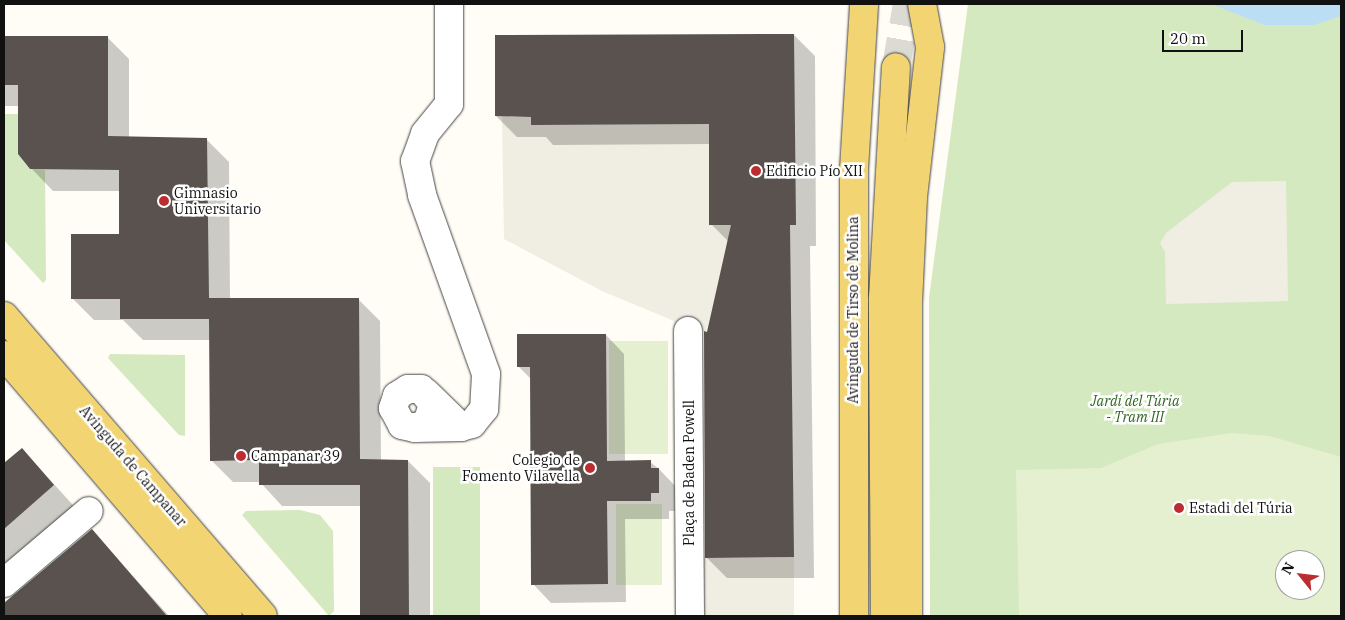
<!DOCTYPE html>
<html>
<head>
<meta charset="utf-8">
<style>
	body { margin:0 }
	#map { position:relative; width:1345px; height:620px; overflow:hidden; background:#fffdf5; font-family:"IBM Plex Serif",serif }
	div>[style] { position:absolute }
	.green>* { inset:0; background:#d4e9bf; transform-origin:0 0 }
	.pitch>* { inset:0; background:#e5f0d0; transform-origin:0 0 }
	.plaza>* { inset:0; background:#f0ede3 }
	.water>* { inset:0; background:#bcdef4 }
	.shadow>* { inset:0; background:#0003 }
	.building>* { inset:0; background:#59524e }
	.major-tunnel>* { height:28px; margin-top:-14px; transform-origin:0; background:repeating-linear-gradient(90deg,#dbdad3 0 28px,transparent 0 42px) }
	.roads { filter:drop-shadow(0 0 1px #444) drop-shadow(0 0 1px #444) }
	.minor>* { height:28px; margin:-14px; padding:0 14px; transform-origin:14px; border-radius:14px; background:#fff }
	.major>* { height:28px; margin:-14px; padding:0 14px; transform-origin:14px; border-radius:14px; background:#f2d572 }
	.dots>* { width:14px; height:14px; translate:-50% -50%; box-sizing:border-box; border:2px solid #fff; border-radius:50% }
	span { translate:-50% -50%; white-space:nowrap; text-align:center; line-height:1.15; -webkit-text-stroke:5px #fff; paint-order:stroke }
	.poi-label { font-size:14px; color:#111 }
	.left { translate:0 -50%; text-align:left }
	.right { translate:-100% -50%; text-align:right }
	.street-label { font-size:14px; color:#111 }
	.park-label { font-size:14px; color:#306723; font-style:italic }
	.frame { position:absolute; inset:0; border:5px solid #111; pointer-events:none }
	.north { position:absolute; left:1275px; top:550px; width:50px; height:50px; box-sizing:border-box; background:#fff; border:1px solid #a0a0a0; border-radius:50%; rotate:299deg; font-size:14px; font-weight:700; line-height:20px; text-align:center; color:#111 }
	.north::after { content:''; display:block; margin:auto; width:18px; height:22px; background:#bc2d32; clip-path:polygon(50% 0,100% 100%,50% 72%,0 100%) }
	.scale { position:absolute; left:1162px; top:30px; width:81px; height:22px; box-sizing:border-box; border:2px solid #111; border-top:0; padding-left:6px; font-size:15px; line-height:18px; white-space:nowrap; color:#111; -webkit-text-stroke:4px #fff; paint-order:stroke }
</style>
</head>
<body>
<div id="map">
	<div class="green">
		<i style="clip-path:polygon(evenodd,968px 4px,1341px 4px,1341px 616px,930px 616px,929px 298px,968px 4px,1285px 560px,1315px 560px,1315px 590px,1285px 590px,1285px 560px)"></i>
		<i style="clip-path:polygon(4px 114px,44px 114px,18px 122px,18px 154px,30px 169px,45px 170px,46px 280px,43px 283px,4px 240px)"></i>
		<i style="clip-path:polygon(110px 354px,185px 355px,185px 436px,179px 435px,108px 358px)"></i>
		<i style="left:433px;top:467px;width:47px;height:149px"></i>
		<i style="clip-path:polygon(300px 510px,320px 515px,333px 531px,334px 611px,329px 616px,242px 515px,246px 511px)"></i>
	</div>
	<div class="pitch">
		<i style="left:609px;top:341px;width:59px;height:113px"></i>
		<i style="clip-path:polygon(evenodd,1232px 433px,1270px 436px,1341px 457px,1341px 616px,1019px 616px,1016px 470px,1101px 468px,1158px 444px,1232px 433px,1285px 560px,1315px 560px,1315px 590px,1285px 590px,1285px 560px)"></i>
		<i style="left:662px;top:504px;width:81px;height:46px;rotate:90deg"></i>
	</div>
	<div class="plaza">
		<i style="clip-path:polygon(502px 117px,531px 117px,531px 125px,709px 124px,789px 225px,707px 332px,702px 331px,704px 558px,794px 557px,794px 616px,676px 616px,674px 321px,602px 291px,504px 239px)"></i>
		<i style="clip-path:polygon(1286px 181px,1288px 301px,1166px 304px,1165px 252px,1160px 243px,1166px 233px,1232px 182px)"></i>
	</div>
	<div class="water">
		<i style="clip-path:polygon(1211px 4px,1341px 4px,1341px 16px,1314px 25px,1264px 25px)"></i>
	</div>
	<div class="shadow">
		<i style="clip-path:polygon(794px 35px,815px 56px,816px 246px,810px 246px,814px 578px,727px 578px,706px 557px,708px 334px,729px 242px,711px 224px,711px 144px,553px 145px,546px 137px,517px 137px,496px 116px)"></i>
		<i style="clip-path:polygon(4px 37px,107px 37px,129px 59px,129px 138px,207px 140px,229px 162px,230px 300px,358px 299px,380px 321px,381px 461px,408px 461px,430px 483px,430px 616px,362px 616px,361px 506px,282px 506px,260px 482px,233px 482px,211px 460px,210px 340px,143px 340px,123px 320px,94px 320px,72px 298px,121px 235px,120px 191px,53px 191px,31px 168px,19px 106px,4px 106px)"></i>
		<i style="clip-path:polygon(606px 335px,624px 354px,625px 462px,650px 462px,659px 469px,677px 488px,677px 511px,669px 511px,669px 519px,625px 519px,626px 602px,551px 603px,533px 584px,531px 379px,518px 366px)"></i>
		<i style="clip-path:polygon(22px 449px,82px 515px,4px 583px,4px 465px)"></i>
		<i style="clip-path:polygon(92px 531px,169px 616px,4px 616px,4px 606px)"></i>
	</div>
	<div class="building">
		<i style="clip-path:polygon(794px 34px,796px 225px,790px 225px,794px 557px,705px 558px,704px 331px,707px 332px,731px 225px,709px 225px,709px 124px,531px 125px,531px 117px,495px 116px,495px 35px)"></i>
		<i style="clip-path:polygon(4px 36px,108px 36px,108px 136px,207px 138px,209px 298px,359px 298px,360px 459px,408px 460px,409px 616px,360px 616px,360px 485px,259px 485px,259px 460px,210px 461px,209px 319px,120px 319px,120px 299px,71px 299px,71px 234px,119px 234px,119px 170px,30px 169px,18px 154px,18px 85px,4px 85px)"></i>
		<i style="clip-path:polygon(517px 334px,606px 334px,607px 461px,651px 460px,651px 468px,659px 468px,659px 493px,651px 493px,651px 501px,607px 501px,608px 584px,531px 585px,530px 367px,517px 367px)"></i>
		<i style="clip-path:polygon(22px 448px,54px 485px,4px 529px,4px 463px)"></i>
		<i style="clip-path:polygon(92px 529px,167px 616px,4px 616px,4px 603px)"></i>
	</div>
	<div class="major-tunnel">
		<i style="left:896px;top:67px;width:64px;rotate:-80.1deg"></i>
	</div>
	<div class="roads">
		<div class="minor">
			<i style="left:449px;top:4px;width:100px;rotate:90deg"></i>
			<i style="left:449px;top:104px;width:38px;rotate:129deg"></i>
			<i style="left:425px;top:134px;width:29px;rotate:110deg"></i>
			<i style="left:415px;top:161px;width:35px;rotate:78deg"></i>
			<i style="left:422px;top:195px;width:190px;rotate:70.3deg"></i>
			<i style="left:486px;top:374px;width:35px;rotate:93deg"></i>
			<i style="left:484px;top:409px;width:19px;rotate:129deg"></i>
			<i style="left:472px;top:424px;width:11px;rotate:165deg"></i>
			<i style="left:688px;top:331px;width:285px;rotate:89.6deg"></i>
			<i style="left:415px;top:428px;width:13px;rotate:-23deg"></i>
			<i style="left:427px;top:423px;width:20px;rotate:-72deg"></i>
			<i style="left:433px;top:404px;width:19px;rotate:-129deg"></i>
			<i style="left:421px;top:389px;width:13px;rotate:180deg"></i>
			<i style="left:408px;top:389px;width:13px;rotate:148deg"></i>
			<i style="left:397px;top:396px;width:13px;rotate:108deg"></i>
			<i style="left:393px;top:408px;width:19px;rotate:62deg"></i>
			<i style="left:402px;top:425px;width:13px;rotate:13deg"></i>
			<i style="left:415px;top:428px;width:46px;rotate:-1.2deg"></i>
			<i style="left:461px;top:427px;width:49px;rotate:-135.8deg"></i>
			<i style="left:4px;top:583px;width:111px;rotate:-40.3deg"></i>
		</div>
		<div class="major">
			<i style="left:4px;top:316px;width:396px;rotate:49.2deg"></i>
			<i style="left:4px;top:355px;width:344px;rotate:49.4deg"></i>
			<i style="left:854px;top:616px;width:447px;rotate:-90deg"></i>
			<i style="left:854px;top:169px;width:165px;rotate:-86.5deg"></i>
			<i style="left:885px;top:616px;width:318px;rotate:-90.4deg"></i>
			<i style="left:883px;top:298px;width:231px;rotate:-86.8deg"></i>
			<i style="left:908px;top:616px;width:313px;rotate:-90deg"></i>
			<i style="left:908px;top:303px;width:106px;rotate:-87.3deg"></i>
			<i style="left:913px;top:197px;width:151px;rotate:-83.5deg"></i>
			<i style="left:930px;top:47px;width:44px;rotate:-100.5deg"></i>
		</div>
	</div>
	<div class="dots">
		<i style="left:756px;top:171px;background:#bc2d32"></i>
		<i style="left:164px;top:201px;background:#bc2d32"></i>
		<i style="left:241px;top:456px;background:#bc2d32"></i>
		<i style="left:590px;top:468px;background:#bc2d32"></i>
		<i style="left:1179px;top:508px;background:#bc2d32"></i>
	</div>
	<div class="poi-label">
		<span class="left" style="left:766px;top:171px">Edificio Pío XII</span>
		<span class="left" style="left:174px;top:201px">Gimnasio<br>Universitario</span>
		<span class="left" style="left:251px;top:456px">Campanar 39</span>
		<span class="right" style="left:580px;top:468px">Colegio de<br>Fomento Vilavella</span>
		<span class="left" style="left:1189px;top:508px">Estadi del Túria</span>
	</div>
	<div class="street-label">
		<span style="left:853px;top:310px;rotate:-90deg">Avinguda de Tirso de Molina</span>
		<span style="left:133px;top:466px;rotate:49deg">Avinguda de Campanar</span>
		<span style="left:689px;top:473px;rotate:-90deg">Plaça de Baden Powell</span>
	</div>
	<div class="park-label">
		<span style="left:1135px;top:409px">Jardí del Túria<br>- Tram III</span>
	</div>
	<div class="frame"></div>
	<div class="north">N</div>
	<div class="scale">20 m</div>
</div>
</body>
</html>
